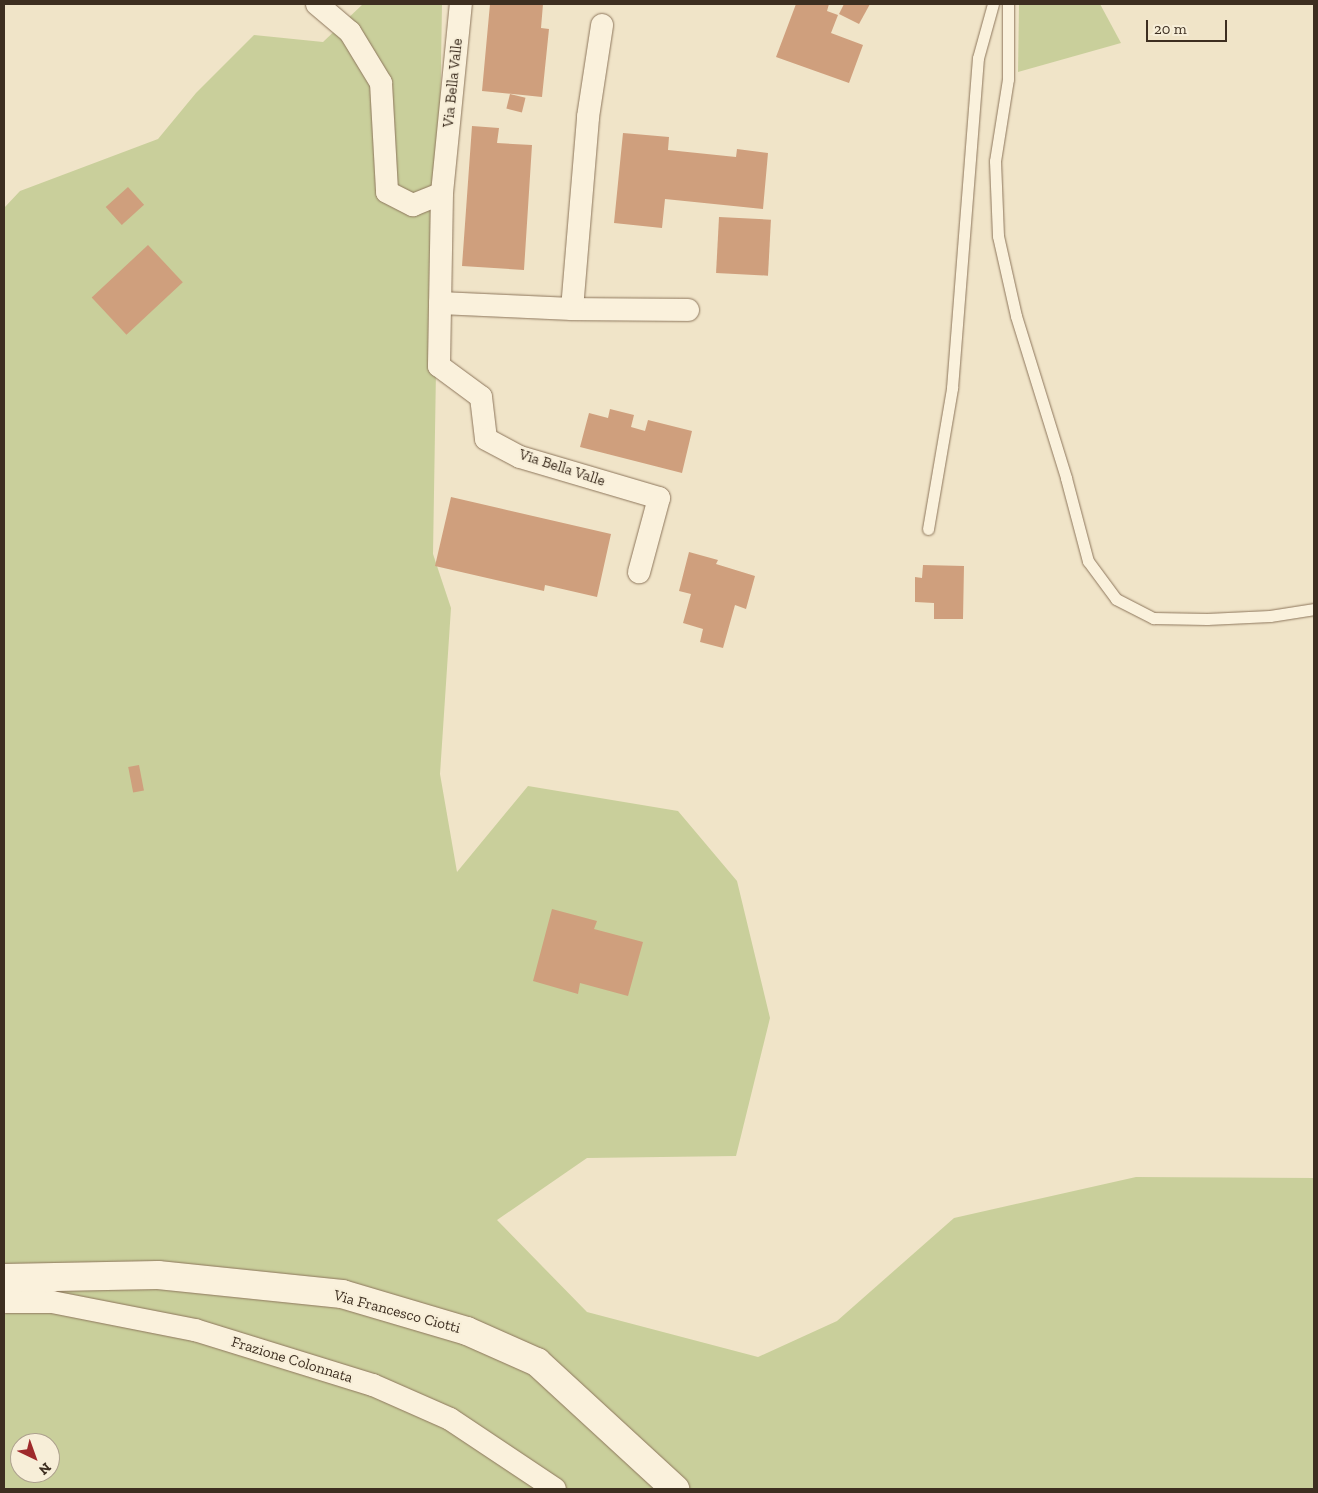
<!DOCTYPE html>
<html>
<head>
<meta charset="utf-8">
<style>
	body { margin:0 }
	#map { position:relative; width:1318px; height:1493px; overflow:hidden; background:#f0e4c8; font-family:"Zilla Slab",serif }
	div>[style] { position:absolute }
	.green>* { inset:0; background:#c9cf9b }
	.building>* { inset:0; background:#cf9f7d; transform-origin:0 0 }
	.roads { filter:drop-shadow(0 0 1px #8d765c) drop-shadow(0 0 1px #8d765c) }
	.lane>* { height:11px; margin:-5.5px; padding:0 5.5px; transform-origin:5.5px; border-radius:5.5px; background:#faf1dc }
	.street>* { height:22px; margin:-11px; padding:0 11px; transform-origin:11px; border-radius:11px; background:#faf1dc }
	.secondary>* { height:28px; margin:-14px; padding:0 14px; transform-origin:14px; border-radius:14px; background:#faf1dc }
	span { translate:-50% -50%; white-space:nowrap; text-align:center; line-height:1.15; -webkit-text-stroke:4px #f7eed8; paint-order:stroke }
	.street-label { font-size:15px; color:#3d2e20 }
	.frame { position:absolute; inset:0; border:5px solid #3d2e20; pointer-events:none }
	.north { position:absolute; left:10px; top:1433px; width:50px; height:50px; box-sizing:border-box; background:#f7eed8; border:1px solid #ada18e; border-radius:50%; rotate:138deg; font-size:14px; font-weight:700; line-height:20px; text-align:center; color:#3d2e20 }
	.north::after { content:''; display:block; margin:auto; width:18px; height:22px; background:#9e2a2b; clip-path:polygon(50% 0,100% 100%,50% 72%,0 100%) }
	.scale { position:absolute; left:1146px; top:20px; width:81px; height:22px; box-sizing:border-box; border:2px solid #3d2e20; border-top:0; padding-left:6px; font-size:15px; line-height:18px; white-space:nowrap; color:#3d2e20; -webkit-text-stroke:4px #f7eed8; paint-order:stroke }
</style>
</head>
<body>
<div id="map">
	<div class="green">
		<i style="clip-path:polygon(evenodd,363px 4px,442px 4px,433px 554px,451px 608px,440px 774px,457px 872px,528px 786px,678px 811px,737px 881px,770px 1018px,736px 1156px,587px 1158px,497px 1220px,587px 1312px,758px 1357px,837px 1321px,954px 1218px,1136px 1177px,1314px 1178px,1314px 1489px,4px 1489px,4px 1316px,31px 1282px,4px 1280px,4px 208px,20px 191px,158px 139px,196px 93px,254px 35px,323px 42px,363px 4px,20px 1443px,50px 1443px,50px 1473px,20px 1473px,20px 1443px)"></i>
		<i style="clip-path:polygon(1019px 4px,1100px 4px,1121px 43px,1018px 72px)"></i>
	</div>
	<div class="building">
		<i style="clip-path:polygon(490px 4px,543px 4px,541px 28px,549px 29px,542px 97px,482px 91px)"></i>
		<i style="clip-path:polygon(796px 4px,829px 4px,827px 11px,838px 15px,831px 33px,863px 45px,849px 83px,776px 57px)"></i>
		<i style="clip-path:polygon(844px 4px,870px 4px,859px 24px,839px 14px)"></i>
		<i style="left:510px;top:94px;width:16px;height:15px;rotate:14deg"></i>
		<i style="clip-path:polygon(472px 126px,499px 128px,497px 143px,532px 145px,524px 270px,462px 266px)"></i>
		<i style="clip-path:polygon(623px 133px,669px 137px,668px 150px,736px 157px,737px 149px,768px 153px,763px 209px,665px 199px,662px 228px,614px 223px)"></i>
		<i style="left:128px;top:187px;width:24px;height:30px;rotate:48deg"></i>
		<i style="left:719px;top:217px;width:52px;height:56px;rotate:3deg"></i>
		<i style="left:148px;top:245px;width:51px;height:77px;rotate:47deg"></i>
		<i style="clip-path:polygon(610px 409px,634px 415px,631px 427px,645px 431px,648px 420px,692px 431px,682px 473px,580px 447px,589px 413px,608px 418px)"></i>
		<i style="clip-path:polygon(451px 497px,611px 534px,597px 597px,545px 585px,544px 591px,435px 566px)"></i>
		<i style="clip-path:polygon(689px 552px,718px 560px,716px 564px,755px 576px,746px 609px,735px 605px,723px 648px,700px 642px,703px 629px,683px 623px,691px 594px,679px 591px)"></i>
		<i style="clip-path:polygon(923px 565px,964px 566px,963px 619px,934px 619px,934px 603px,915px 602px,915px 577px,922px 578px)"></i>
		<i style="left:139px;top:765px;width:26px;height:11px;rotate:79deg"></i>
		<i style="clip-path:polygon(552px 909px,597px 921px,594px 929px,643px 942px,628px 996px,580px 983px,578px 994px,533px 981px)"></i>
	</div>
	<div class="roads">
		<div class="lane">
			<i style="left:1008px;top:4px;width:75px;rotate:90deg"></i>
			<i style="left:1008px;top:79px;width:83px;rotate:99deg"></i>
			<i style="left:995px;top:161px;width:75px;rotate:87.7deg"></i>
			<i style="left:998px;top:236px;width:82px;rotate:77.3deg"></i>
			<i style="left:1016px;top:316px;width:170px;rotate:72.8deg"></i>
			<i style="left:1066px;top:478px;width:86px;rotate:75.2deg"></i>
			<i style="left:1088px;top:561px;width:47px;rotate:53.6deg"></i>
			<i style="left:1116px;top:599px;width:42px;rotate:27.2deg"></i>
			<i style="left:1153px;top:618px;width:54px;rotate:1.1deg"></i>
			<i style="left:1207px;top:619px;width:63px;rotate:-2.7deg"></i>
			<i style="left:1270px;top:616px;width:45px;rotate:-9deg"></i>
			<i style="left:928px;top:529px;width:143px;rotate:-80.3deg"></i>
			<i style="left:952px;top:388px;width:331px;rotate:-85.5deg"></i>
			<i style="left:978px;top:58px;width:56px;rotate:-74.5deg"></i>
		</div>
		<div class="street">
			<i style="left:317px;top:4px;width:43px;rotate:40.3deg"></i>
			<i style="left:350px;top:32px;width:60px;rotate:58.7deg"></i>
			<i style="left:381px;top:83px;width:109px;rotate:86.8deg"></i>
			<i style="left:387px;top:192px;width:29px;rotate:27deg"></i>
			<i style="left:413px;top:205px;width:31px;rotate:-22deg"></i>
			<i style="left:442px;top:193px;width:190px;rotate:-84.3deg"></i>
			<i style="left:442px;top:193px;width:173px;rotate:91deg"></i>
			<i style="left:439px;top:366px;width:52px;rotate:36.4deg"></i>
			<i style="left:481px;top:397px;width:42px;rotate:83.2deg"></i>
			<i style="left:486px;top:439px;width:38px;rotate:28deg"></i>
			<i style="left:520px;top:457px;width:145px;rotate:16.4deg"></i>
			<i style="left:659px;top:498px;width:77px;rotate:105.1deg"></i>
			<i style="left:440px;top:303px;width:132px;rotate:2.6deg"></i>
			<i style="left:572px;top:309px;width:116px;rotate:0.5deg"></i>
			<i style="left:572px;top:309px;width:193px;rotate:-85.2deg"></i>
			<i style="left:588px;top:117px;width:93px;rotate:-81.3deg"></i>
			<i style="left:4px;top:1302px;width:48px"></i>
			<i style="left:52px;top:1302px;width:146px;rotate:11.1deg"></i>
			<i style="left:195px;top:1330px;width:186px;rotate:17.2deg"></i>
			<i style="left:373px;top:1385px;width:84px;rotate:23.8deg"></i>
			<i style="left:450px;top:1419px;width:126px;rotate:33.7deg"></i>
		</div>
		<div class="secondary">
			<i style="left:4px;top:1278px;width:154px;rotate:-1.1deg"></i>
			<i style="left:158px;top:1275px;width:185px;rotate:5.9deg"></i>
			<i style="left:342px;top:1294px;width:130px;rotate:16.5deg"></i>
			<i style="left:467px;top:1331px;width:77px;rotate:23.9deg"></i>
			<i style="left:537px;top:1362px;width:188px;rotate:42.6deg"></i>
		</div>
	</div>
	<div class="street-label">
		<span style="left:453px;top:83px;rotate:-84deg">Via Bella Valle</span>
		<span style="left:562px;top:468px;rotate:18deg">Via Bella Valle</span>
		<span style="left:397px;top:1312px;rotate:15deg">Via Francesco Ciotti</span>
		<span style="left:292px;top:1360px;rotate:17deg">Frazione Colonnata</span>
	</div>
	<div class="frame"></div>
	<div class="north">N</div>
	<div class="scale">20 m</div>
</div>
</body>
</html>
